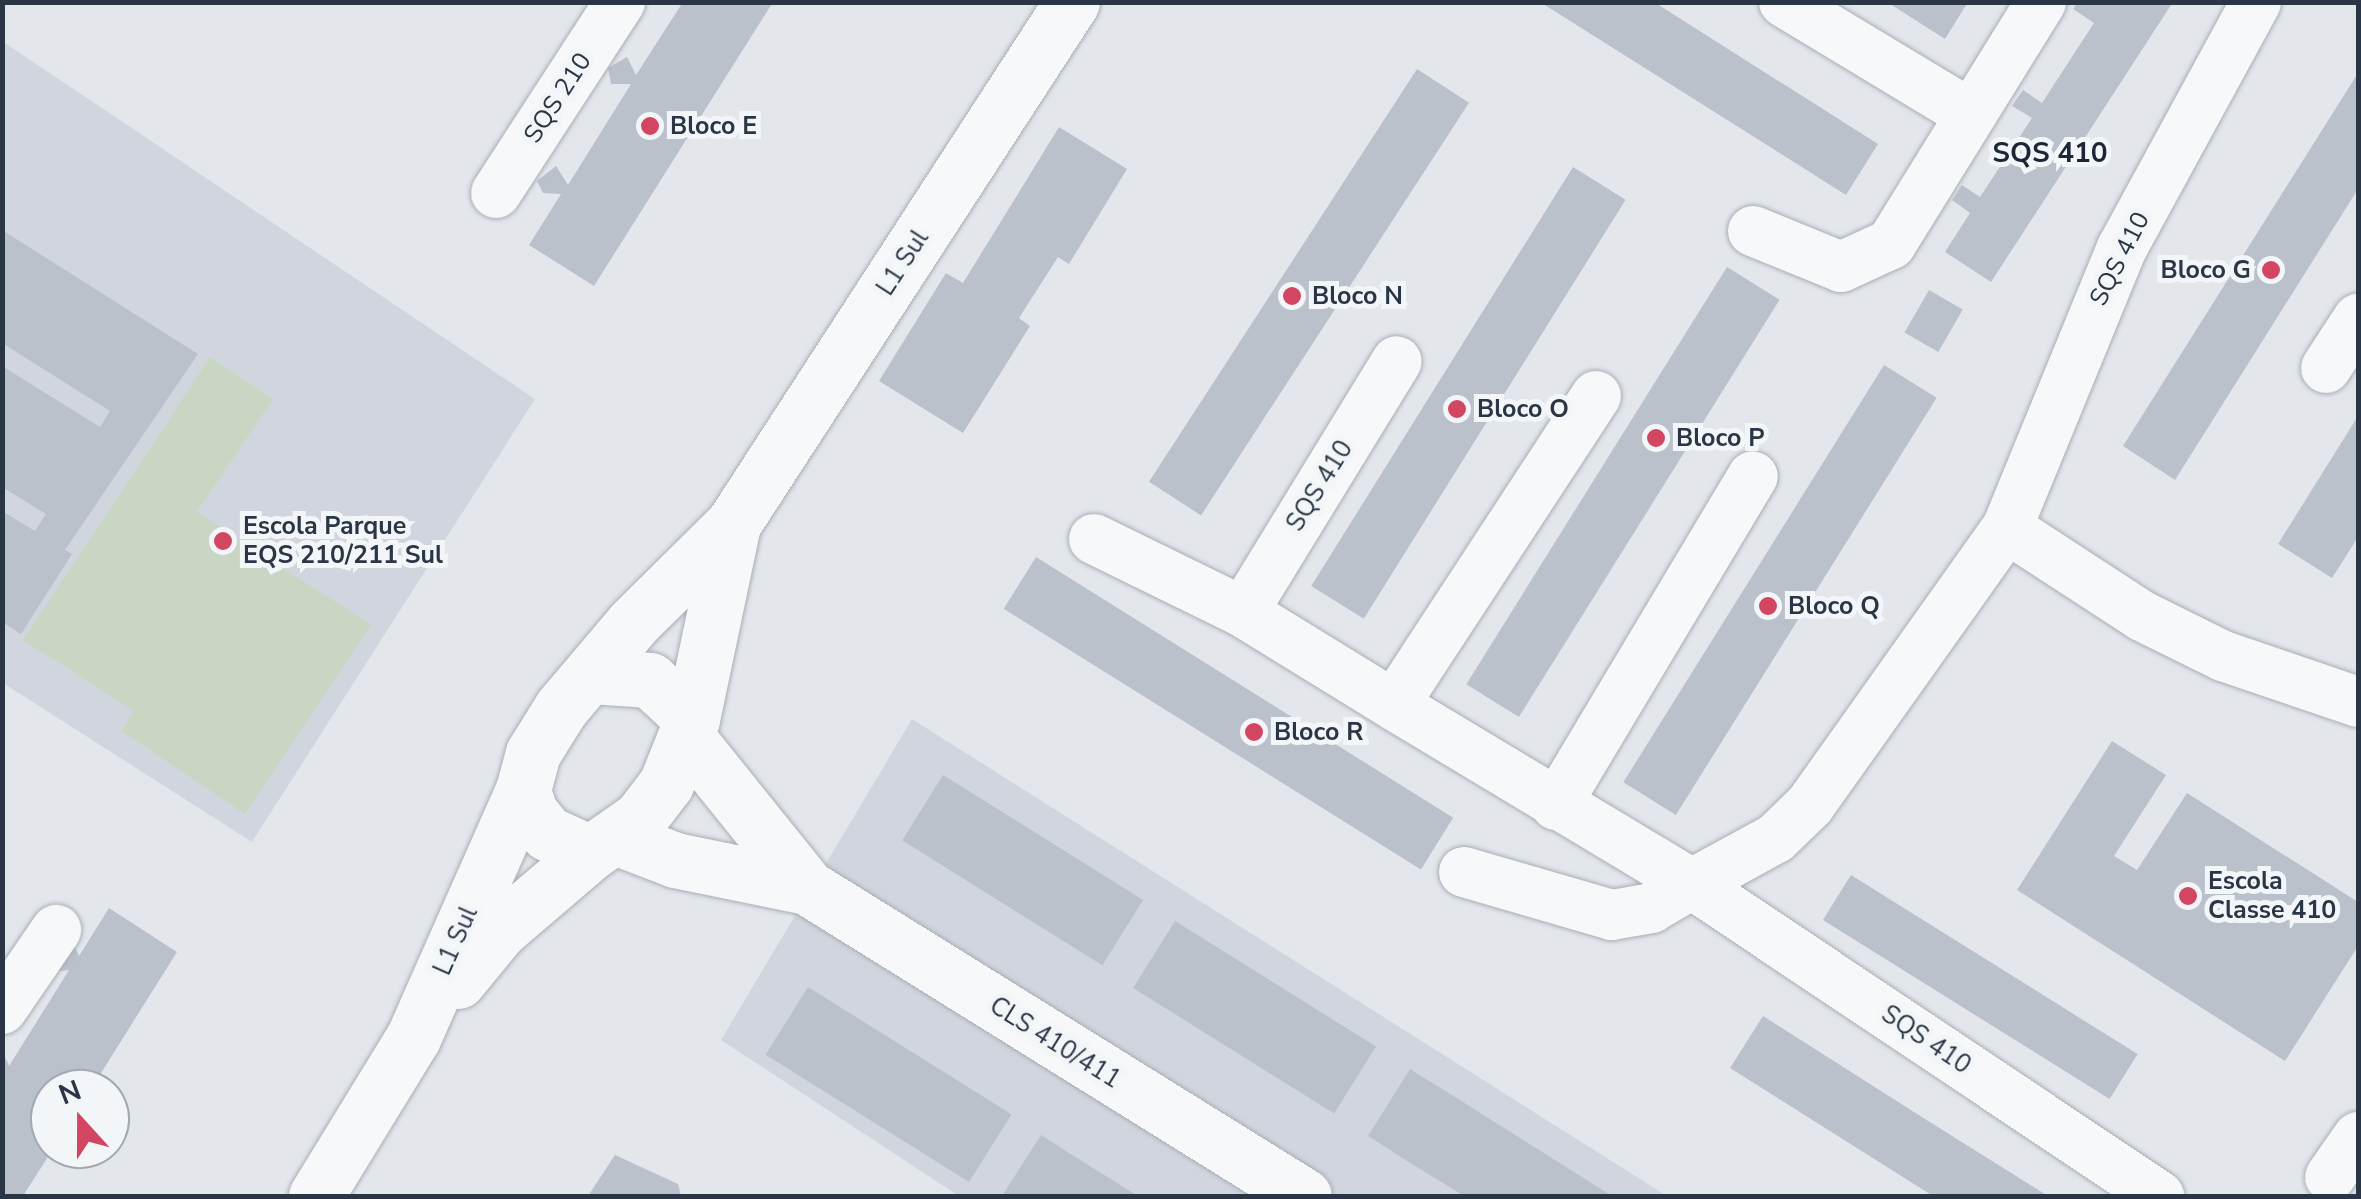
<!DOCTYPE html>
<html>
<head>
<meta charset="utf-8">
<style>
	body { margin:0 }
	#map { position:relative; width:2361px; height:1199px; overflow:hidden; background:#e3e7ec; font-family:"Nunito Sans",sans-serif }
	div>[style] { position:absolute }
	.built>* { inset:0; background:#d1d6de }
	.green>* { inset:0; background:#cad6c4 }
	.building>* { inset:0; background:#bac1ca; transform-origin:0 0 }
	.roads { filter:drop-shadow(0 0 2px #a8aeb7) drop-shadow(0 0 2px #a8aeb7) }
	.minor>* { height:50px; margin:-25px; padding:0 25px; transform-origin:25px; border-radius:25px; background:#f7f8fa }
	.tertiary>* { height:55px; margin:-27.5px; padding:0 27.5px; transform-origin:27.5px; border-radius:27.5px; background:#f7f8fa }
	.dots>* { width:28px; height:28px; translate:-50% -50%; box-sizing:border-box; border:5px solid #f3f6f9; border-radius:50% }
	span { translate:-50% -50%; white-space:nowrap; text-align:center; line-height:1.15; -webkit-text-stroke:10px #f3f6f9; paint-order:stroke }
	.street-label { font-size:25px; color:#2a3545 }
	.poi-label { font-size:25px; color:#2a3545; font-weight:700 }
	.left { translate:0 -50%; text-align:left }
	.right { translate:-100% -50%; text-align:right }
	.neighbourhood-label { font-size:28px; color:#1c2636; font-weight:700 }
	.frame { position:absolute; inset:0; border:5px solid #2a3545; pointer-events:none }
	.north { position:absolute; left:30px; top:1069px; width:100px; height:100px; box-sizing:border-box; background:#f3f6f9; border:2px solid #a3a9b1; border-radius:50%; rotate:339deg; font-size:28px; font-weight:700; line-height:40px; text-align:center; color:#2a3545 }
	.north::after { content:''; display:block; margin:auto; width:35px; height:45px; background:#d34662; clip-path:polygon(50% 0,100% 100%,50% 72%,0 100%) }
</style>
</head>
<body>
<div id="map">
	<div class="built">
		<i style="clip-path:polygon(2px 41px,535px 399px,252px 842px,3px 683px)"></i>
		<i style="clip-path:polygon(912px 719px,1667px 1196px,959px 1196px,721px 1040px)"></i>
	</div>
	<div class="green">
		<i style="clip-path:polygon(210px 357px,273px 399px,197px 512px,371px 625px,245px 814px,121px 731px,134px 711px,23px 640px)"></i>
	</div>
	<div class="building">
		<i style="clip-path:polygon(683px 2px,773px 2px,594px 286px,529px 245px,561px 194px,543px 193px,537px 181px,556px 166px,568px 185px,631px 84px,611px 84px,608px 68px,627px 57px,636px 75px)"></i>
		<i style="clip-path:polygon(1540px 2px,1654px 2px,1878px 144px,1846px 195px)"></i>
		<i style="clip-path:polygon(1887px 2px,1968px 2px,1945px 39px)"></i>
		<i style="clip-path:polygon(2078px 2px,2173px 2px,1991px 282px,1945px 252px,1970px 213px,1952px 200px,1962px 185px,1980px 197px,2032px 118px,2012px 106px,2023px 90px,2042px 103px,2094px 23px,2073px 9px)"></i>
		<i style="left:1417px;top:69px;width:62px;height:492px;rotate:33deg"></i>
		<i style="clip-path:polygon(2358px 73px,2358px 189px,2175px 480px,2123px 446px)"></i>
		<i style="clip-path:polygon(1059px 127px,1127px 169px,1069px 264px,1058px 257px,1019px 318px,1030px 326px,963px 433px,879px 381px,946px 273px,963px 283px)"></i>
		<i style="left:1573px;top:167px;width:62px;height:494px;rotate:32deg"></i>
		<i style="clip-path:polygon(2px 230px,198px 354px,65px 550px,72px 554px,21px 634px,2px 622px,2px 511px,35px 531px,46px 514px,2px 487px,2px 366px,100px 427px,110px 411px,2px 343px)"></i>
		<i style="left:1727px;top:267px;width:62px;height:492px;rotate:32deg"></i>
		<i style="left:1929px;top:290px;width:39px;height:49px;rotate:30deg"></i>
		<i style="left:1884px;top:365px;width:62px;height:492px;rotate:32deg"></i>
		<i style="clip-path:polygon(2358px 416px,2358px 537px,2332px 578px,2278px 544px)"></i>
		<i style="left:1036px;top:557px;width:492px;height:61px;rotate:32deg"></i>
		<i style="clip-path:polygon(2112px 741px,2166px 775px,2114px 856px,2137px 870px,2187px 793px,2358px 902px,2358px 946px,2285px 1061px,2017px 890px)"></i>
		<i style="left:943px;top:775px;width:236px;height:77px;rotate:32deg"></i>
		<i style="left:1851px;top:875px;width:338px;height:53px;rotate:32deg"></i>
		<i style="clip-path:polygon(109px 908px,177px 952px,91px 1089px,50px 1089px,53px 1149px,23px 1196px,2px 1196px,2px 1050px,9px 1066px,69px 970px,51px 972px,72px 940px,79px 956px)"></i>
		<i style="left:1175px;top:921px;width:237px;height:79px;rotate:32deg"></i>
		<i style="left:808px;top:987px;width:240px;height:80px;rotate:32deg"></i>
		<i style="clip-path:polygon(1763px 1016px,1925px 1119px,2048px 1196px,1933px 1196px,1730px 1068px)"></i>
		<i style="clip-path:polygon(1410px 1069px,1447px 1092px,1612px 1196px,1464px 1196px,1404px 1159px,1368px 1136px)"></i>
		<i style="clip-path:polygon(1041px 1135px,1077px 1158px,1138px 1196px,1002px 1196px)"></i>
		<i style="clip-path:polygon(615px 1155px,678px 1184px,681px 1196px,588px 1196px)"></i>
	</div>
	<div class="roads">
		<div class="minor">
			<i style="left:1784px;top:2px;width:218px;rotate:31.1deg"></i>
			<i style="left:496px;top:193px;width:228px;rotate:-57deg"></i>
			<i style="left:1753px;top:231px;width:95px;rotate:22.2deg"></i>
			<i style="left:1841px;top:267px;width:55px;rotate:-24.7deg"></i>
			<i style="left:1891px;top:244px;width:285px;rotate:-58.2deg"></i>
			<i style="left:2326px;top:368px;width:59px;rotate:-56.9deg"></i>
			<i style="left:1596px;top:396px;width:369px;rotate:123.2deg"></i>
			<i style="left:1394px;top:705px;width:348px;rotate:31deg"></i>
			<i style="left:1692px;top:884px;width:96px;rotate:-28.7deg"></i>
			<i style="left:1776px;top:838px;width:47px;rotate:-44.1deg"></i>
			<i style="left:1810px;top:805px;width:340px;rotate:-54.6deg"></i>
			<i style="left:2007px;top:528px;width:303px;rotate:-67.7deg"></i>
			<i style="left:2122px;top:248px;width:280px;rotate:-61.4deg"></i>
			<i style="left:2007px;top:528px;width:161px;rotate:33.1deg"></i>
			<i style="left:2142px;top:616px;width:90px;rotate:26.3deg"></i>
			<i style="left:2223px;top:656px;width:143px;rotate:18.8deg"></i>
			<i style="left:1094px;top:539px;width:166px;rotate:26.1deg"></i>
			<i style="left:1394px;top:705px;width:177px;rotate:-148.4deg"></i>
			<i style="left:1243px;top:612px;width:294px;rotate:-58.5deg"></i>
			<i style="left:1556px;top:805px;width:383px;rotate:-59.1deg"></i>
			<i style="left:1464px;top:872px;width:154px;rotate:16.2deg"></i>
			<i style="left:1612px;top:915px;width:40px;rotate:-10deg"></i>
			<i style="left:1651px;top:908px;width:48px;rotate:-30.3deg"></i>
			<i style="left:1692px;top:884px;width:562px;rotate:33.75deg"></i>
			<i style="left:2px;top:1009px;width:96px;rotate:-55.6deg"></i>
			<i style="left:2330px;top:1177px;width:49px;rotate:-55deg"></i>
		</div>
		<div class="tertiary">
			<i style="left:591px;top:676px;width:59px;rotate:3.9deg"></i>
			<i style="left:650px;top:680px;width:57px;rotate:42.9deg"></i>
			<i style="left:692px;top:719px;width:70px;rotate:111.8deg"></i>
			<i style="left:666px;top:784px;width:43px;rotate:127.4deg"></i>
			<i style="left:640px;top:818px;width:61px;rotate:145deg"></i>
			<i style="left:590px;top:853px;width:47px;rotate:-155.1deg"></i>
			<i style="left:547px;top:833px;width:27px;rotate:-129deg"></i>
			<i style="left:530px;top:812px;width:23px;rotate:-108deg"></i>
			<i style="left:523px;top:790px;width:38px;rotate:-75deg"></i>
			<i style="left:533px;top:753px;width:53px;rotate:-58.1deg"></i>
			<i style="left:561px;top:708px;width:111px;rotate:-49.7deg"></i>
			<i style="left:633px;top:623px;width:141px;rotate:-44.7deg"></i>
			<i style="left:733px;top:524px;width:622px;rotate:-57deg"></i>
			<i style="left:692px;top:719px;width:199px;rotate:-78.1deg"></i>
			<i style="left:689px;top:740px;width:189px;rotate:51.2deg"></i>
			<i style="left:618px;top:838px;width:61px;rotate:21.1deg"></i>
			<i style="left:675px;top:860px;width:135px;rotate:11.6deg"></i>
			<i style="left:807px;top:887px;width:585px;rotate:31.87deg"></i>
			<i style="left:458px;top:981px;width:66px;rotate:-50.5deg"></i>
			<i style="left:500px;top:930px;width:118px;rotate:-40.5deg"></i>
			<i style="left:316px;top:1196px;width:185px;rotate:-58.5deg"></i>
			<i style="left:413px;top:1038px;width:271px;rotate:-66.1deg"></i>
		</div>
	</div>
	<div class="dots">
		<i style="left:650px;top:126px;background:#d34662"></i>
		<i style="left:2271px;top:270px;background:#d34662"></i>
		<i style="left:1292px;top:296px;background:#d34662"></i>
		<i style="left:1457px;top:409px;background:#d34662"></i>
		<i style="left:1656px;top:438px;background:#d34662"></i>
		<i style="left:223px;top:541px;background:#d34662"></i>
		<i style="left:1768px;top:606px;background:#d34662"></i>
		<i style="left:1254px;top:732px;background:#d34662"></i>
		<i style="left:2188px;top:896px;background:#d34662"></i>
	</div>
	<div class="street-label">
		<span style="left:558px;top:98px;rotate:-57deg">SQS 210</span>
		<span style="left:2120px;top:259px;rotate:-63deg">SQS 410</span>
		<span style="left:903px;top:263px;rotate:-57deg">L1 Sul</span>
		<span style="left:1320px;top:486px;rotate:-58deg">SQS 410</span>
		<span style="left:456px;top:941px;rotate:-66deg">L1 Sul</span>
		<span style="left:1926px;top:1040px;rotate:34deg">SQS 410</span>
		<span style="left:1055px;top:1043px;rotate:32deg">CLS 410/411</span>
	</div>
	<div class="poi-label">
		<span class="left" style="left:670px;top:126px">Bloco E</span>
		<span class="right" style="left:2251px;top:270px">Bloco G</span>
		<span class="left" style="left:1312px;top:296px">Bloco N</span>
		<span class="left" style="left:1477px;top:409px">Bloco O</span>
		<span class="left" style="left:1676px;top:438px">Bloco P</span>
		<span class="left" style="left:243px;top:541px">Escola Parque<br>EQS 210/211 Sul</span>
		<span class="left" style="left:1788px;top:606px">Bloco Q</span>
		<span class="left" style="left:1274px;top:732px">Bloco R</span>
		<span class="left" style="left:2208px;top:896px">Escola<br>Classe 410</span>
	</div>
	<div class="neighbourhood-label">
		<span style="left:2050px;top:153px">SQS 410</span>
	</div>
	<div class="frame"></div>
	<div class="north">N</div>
</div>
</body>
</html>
